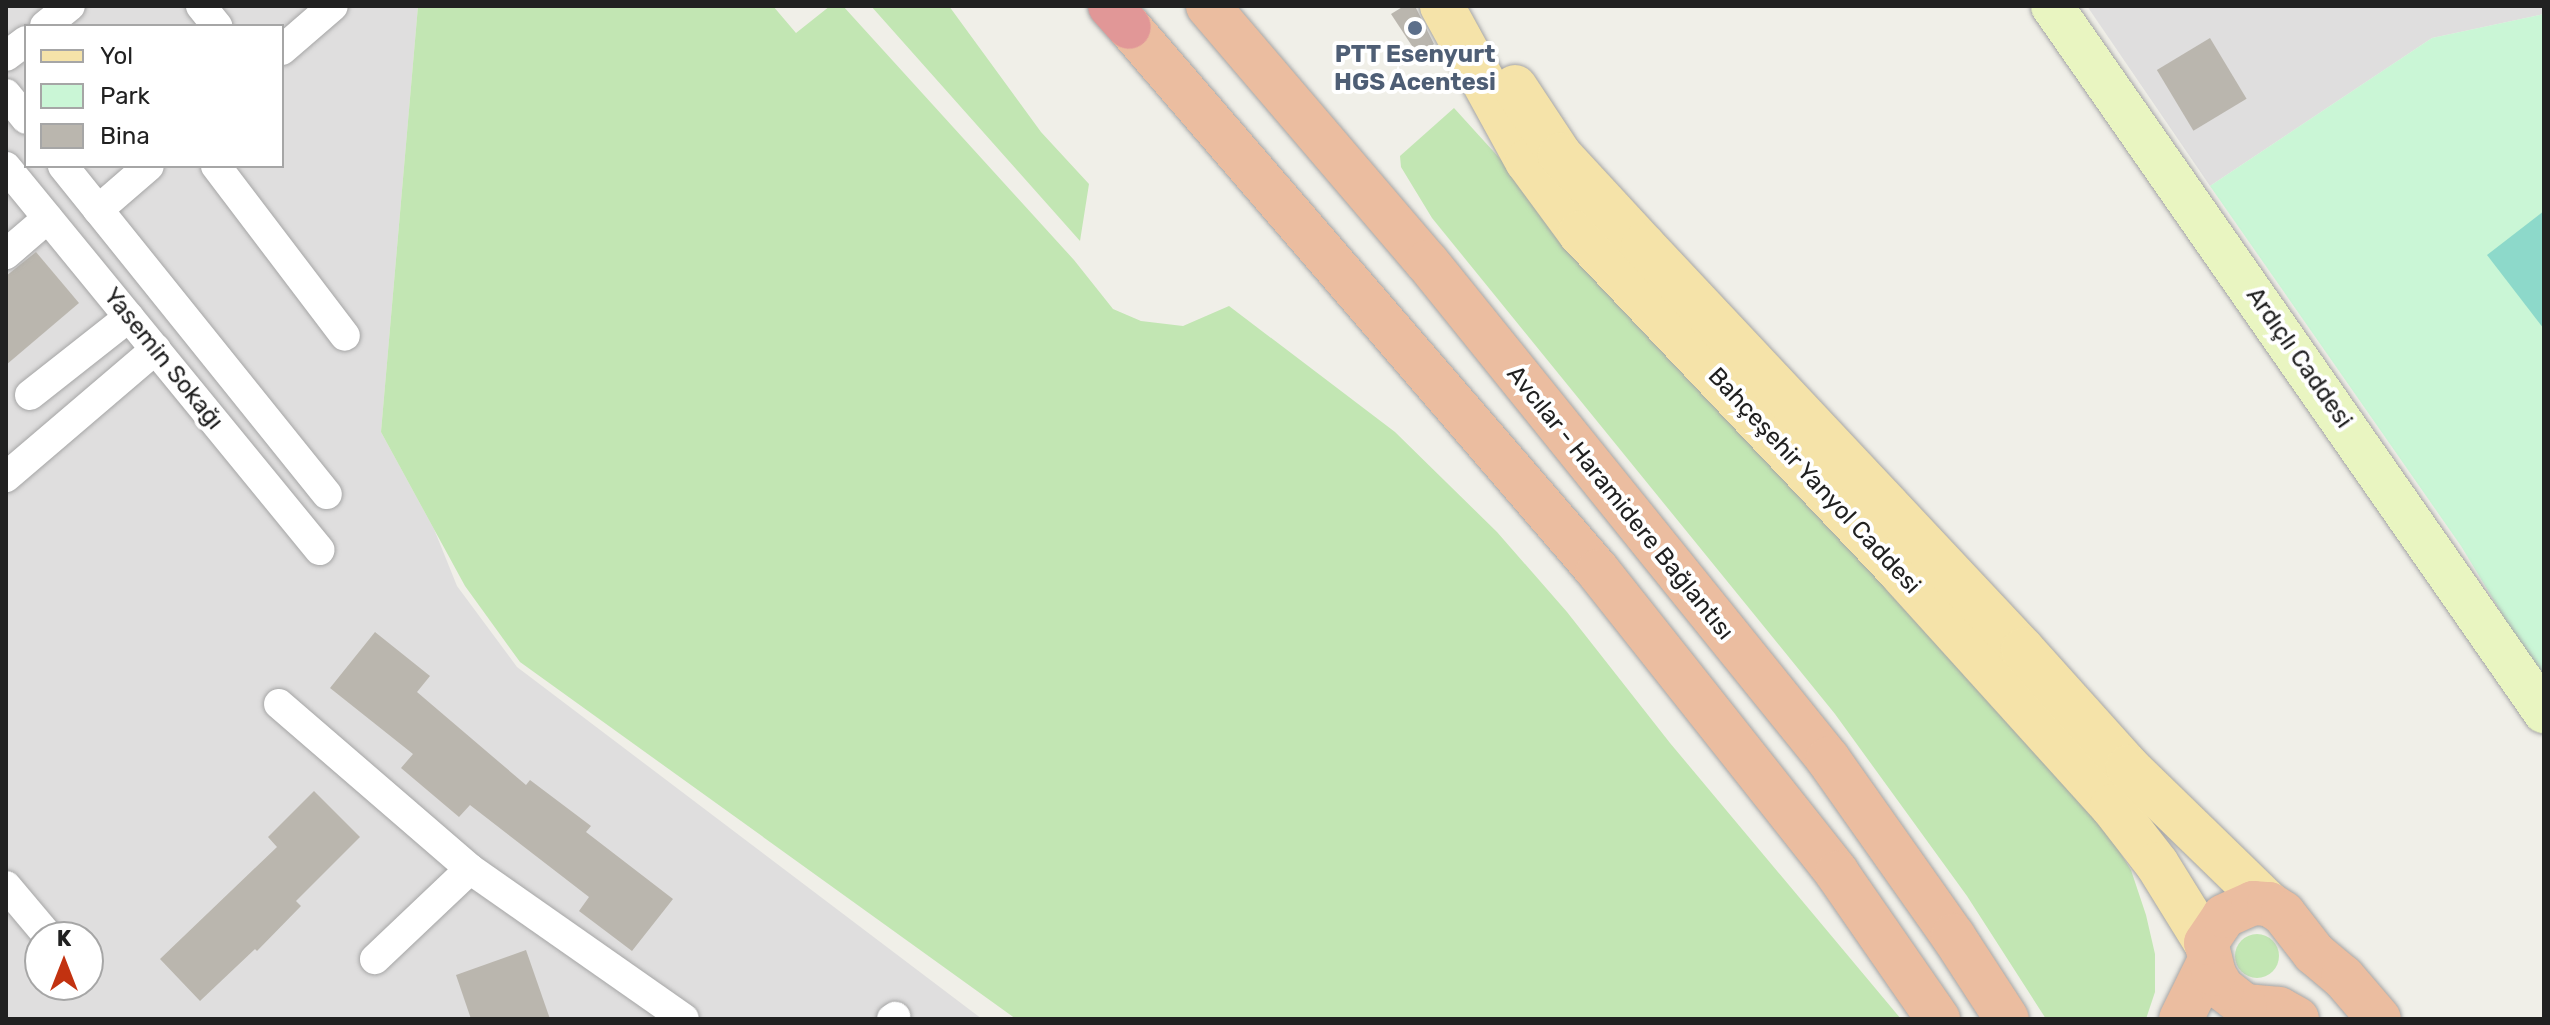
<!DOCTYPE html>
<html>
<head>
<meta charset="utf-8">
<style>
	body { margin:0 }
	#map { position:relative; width:2550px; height:1025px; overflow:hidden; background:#f0efe8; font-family:Rubik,sans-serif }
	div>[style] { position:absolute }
	.residential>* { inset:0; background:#dfdede }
	.grass>* { inset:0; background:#c2e6b3 }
	.round { border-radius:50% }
	.park>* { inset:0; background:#caf6d6 }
	.pitch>* { inset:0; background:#8dd9ca }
	.building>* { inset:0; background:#bab6ae; transform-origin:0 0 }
	.roads { filter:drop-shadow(0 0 2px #a5a5a5) drop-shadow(0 0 2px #a5a5a5) }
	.minor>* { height:30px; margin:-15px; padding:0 15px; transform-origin:15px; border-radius:15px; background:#fff }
	.secondary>* { height:42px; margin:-21px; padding:0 21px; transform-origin:21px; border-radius:21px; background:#e9f5c1 }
	.primary>* { height:44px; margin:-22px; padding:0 22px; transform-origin:22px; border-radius:22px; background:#f5e3a9 }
	.trunk>* { height:44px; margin:-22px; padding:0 22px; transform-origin:22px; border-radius:22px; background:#ebbda0 }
	.motorway>* { height:44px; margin:-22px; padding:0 22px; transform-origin:22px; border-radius:22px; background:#e19797 }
	.dots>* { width:22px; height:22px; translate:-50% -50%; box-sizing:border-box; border:4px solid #fff; border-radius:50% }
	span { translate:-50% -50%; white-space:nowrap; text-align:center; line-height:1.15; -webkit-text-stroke:8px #fff; paint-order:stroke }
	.service-label { font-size:24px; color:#4e5e75; font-weight:700 }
	.street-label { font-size:24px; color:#212121 }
	.frame { position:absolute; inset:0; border:8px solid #212121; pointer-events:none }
	.legend { position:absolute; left:24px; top:24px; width:260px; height:144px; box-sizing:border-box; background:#fff; border:2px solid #a6a6a6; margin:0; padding:10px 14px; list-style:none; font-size:24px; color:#212121 }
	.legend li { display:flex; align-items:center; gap:16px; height:40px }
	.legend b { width:40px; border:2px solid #a6a6a6 }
	.north { position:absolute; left:24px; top:921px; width:80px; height:80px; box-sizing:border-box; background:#fff; border:2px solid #a6a6a6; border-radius:50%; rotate:0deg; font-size:22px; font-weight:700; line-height:32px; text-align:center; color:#212121 }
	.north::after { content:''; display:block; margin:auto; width:28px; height:36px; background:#c23210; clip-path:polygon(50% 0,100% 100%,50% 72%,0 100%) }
</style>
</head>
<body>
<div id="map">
	<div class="residential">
		<i style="clip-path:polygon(evenodd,6px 6px,418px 6px,381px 432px,434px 529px,457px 586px,517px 667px,982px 1019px,6px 1019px,6px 6px,26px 26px,282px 26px,282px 166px,26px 166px,26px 26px,6px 6px,40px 937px,88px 937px,88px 985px,40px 985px,40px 937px)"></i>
		<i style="clip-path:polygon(2087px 6px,2544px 6px,2544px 14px,2432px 38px,2210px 186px)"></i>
	</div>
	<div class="grass">
		<i style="clip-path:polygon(418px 6px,773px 6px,796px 33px,830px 6px,843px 6px,1074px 260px,1113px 309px,1141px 321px,1183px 326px,1229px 306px,1395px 432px,1497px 532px,1567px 612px,1670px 743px,1901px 1019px,1016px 1019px,520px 662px,465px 586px,381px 432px)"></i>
		<i style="clip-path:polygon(871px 6px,949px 6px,1041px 132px,1089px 184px,1080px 241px)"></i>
		<i style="clip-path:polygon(1454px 108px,2095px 813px,2131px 870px,2146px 915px,2155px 954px,2155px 992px,2146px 1019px,2046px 1019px,1967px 896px,1835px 714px,1432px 218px,1401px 167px,1400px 156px)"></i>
		<i class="round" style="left:2235px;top:934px;width:44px;height:44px"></i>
	</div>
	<div class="park">
		<i style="clip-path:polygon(2544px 14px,2544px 683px,2461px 546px,2210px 186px,2432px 38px)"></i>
	</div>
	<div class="pitch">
		<i style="clip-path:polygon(2544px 211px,2544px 329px,2487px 255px)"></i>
	</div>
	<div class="building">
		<i style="clip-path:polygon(1404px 6px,1415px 6px,1434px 44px,1418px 55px,1391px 14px)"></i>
		<i style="left:2210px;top:38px;width:71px;height:62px;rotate:59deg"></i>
		<i style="clip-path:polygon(36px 252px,79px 303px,6px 365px,6px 276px)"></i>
		<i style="clip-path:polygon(375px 632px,430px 676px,417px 692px,526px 785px,530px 780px,591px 826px,586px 832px,673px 899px,632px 951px,579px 911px,589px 897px,470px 805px,459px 817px,401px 768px,413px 754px,330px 688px)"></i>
		<i style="clip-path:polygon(314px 791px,360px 837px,296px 901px,301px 906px,257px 951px,255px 949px,200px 1001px,160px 959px,277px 847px,268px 837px)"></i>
		<i style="clip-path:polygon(526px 950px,550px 1019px,471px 1019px,456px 975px)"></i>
	</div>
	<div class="roads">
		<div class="minor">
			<i style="left:201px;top:6px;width:26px;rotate:51deg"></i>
			<i style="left:45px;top:26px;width:32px;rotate:-39deg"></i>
			<i style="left:282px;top:50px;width:67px;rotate:-40.8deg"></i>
			<i style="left:6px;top:56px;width:25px;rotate:-37deg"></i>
			<i style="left:6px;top:94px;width:32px;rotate:51deg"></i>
			<i style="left:63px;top:166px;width:421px;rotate:51.2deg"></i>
			<i style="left:216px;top:166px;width:213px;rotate:52.8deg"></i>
			<i style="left:6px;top:167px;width:495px;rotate:50.7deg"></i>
			<i style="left:98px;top:210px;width:67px;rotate:-40.8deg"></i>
			<i style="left:6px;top:254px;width:55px;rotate:-40.6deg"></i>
			<i style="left:30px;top:395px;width:126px;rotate:-38.2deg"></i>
			<i style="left:6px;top:477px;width:197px;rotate:-40.5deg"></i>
			<i style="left:279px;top:704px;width:252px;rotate:40.8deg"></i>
			<i style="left:470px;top:869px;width:131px;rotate:136.5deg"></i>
			<i style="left:470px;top:869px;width:261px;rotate:35deg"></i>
			<i style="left:6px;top:886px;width:67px;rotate:49.9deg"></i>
			<i style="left:892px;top:1019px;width:4px;rotate:-34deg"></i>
		</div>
		<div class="secondary">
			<i style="left:2052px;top:6px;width:861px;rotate:55.13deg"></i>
		</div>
		<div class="primary">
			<i style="left:1442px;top:6px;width:177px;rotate:61.3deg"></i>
			<i style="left:1527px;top:161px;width:89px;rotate:53.6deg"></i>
			<i style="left:1580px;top:233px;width:470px;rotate:46.6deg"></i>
			<i style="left:1903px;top:575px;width:312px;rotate:47.9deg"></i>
			<i style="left:2112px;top:806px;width:73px;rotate:52.2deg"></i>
			<i style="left:2157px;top:864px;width:93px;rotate:58.2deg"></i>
			<i style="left:1515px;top:87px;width:82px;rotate:56.5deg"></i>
			<i style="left:1560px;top:155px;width:122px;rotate:47.3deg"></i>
			<i style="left:1643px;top:245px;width:555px;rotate:46.82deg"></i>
			<i style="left:2023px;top:650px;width:157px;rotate:48.1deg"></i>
			<i style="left:2128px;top:767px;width:197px;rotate:44.2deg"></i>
		</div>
		<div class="trunk">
			<i style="left:1208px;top:6px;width:337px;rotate:49.5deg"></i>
			<i style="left:1427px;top:262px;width:639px;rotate:51.1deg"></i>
			<i style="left:1828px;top:759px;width:217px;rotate:54.8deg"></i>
			<i style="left:1953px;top:936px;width:99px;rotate:57deg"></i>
			<i style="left:1129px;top:27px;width:718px;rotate:49.23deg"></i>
			<i style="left:1598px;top:571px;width:385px;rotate:51.6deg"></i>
			<i style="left:1837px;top:873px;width:178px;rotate:55.3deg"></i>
			<i style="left:2181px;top:1019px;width:66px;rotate:-63.8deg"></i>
			<i style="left:2297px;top:1019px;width:21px;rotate:-151deg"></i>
			<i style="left:2279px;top:1009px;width:34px;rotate:-175deg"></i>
			<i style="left:2245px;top:1006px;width:29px;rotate:-142deg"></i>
			<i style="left:2222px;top:988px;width:16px;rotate:-120deg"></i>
			<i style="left:2214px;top:974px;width:32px;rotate:-104deg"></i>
			<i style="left:2206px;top:943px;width:32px;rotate:-56deg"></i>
			<i style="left:2224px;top:916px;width:32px;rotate:-24deg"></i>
			<i style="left:2253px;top:903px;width:16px;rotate:4deg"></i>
			<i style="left:2269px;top:904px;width:17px;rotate:33deg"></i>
			<i style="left:2283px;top:913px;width:51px;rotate:52.2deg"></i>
			<i style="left:2314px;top:953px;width:38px;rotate:40deg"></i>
			<i style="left:2343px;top:977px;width:55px;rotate:49.4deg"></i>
		</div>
		<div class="motorway">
			<i style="left:1110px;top:6px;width:28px;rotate:48deg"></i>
		</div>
	</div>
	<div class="dots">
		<i style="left:1415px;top:28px;background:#5c6f8a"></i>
	</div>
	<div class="service-label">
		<span style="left:1415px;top:69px">PTT Esenyurt<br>HGS Acentesi</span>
	</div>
	<div class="street-label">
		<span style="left:2299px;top:358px;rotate:55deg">Ardıçlı Caddesi</span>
		<span style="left:163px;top:359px;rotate:51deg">Yasemin Sokağı</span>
		<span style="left:1814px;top:481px;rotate:47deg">Bahçeşehir Yanyol Caddesi</span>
		<span style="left:1620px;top:503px;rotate:51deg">Avcılar - Haramidere Bağlantısı</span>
	</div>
	<div class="frame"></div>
	<ul class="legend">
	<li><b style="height:10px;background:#f5e3a9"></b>Yol</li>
	<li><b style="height:22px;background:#caf6d6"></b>Park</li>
	<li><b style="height:22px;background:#bab6ae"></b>Bina</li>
	</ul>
	<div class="north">K</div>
</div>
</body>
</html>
